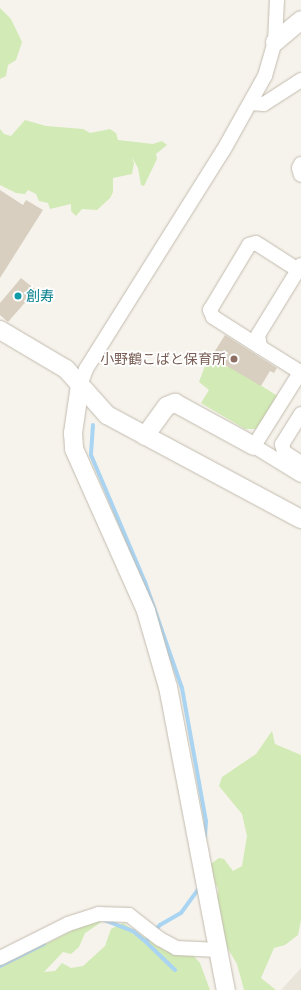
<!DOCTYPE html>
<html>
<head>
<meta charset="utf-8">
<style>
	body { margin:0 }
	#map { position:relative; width:301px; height:990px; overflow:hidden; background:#f6f3ec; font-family:Inter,"Noto Sans JP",sans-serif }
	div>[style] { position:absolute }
	.residential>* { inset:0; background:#eae5da }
	.green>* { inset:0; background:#d2eab5 }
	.stream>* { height:4px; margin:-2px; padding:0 2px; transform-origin:2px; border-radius:2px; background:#a9d4f2 }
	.building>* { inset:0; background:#d8cfc1 }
	.roads { filter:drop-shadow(0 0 1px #c2bbae) drop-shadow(0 0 1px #c2bbae) }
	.minor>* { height:14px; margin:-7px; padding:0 7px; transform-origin:7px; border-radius:7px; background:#fff }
	.tertiary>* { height:18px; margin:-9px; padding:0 9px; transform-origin:9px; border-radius:9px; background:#fff }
	.dots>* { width:11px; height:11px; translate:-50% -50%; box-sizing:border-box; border:2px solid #fff; border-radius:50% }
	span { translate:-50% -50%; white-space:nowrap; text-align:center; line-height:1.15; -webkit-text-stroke:3.5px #fff; paint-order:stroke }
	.culture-label { font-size:14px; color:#0d838f }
	.left { translate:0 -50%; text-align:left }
	.education-label { font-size:14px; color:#785e54 }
	.right { translate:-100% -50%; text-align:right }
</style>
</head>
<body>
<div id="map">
	<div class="residential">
		<i style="clip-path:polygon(301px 968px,301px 990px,281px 990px)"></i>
	</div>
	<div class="green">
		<i style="clip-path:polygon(0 8px,11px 19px,22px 42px,16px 60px,8px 65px,6px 76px,0 79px)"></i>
		<i style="clip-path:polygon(25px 120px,46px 126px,83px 129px,90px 133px,110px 129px,116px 133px,118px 140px,153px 144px,162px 141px,167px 145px,156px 154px,157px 159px,144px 186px,141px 185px,138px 168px,132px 157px,134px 163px,132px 174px,113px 178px,113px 192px,110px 198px,97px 210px,82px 209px,76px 216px,71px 211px,71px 204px,50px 209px,48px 203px,39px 201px,36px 194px,28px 190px,25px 194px,16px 193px,0 185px,0 129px,4px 134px,11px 136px)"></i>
		<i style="clip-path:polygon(210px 352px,222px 360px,220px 362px,227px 367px,229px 365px,279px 397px,261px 426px,256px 429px,245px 429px,201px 403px,209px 390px,199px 382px)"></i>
		<i style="clip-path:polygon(272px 731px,275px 744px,301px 755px,301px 920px,298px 935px,285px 945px,274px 948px,261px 978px,276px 990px,244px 990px,237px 964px,224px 942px,217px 905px,218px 889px,208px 866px,219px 858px,224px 859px,233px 871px,242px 866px,247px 836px,242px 814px,219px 786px,222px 777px,256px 754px)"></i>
		<i style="clip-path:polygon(101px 920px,100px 923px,85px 933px,79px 947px,71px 954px,63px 952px,44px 972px,55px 971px,62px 963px,71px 968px,83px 966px,105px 946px,111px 929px,123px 923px,164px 950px,192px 954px,200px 963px,210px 990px,0 990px,0 968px,77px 928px)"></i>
	</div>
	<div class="stream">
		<i style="left:93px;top:425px;width:30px;rotate:94deg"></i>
		<i style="left:91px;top:455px;width:138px;rotate:67deg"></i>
		<i style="left:145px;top:582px;width:112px;rotate:70.8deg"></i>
		<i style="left:182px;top:688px;width:135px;rotate:79.8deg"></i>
		<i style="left:206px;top:821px;width:16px;rotate:94deg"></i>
		<i style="left:104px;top:920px;width:31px;rotate:21deg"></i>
		<i style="left:133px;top:931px;width:17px;rotate:40deg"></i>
		<i style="left:0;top:966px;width:49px;rotate:-26.6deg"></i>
		<i style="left:175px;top:970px;width:40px;rotate:-136deg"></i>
		<i style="left:146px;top:942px;width:22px;rotate:-51deg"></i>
		<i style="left:160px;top:925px;width:24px;rotate:-30deg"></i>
		<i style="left:181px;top:913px;width:32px;rotate:-54deg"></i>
	</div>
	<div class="building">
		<i style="clip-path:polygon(0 190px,23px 205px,26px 200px,43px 210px,0 278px)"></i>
		<i style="clip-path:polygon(21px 278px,36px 290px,8px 322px,0 315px,0 303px)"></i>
		<i style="clip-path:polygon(225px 335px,277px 368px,274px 373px,270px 371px,261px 386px,220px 362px,222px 360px,213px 354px)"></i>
	</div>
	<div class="roads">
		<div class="minor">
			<i style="left:251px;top:103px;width:13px;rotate:4deg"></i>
			<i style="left:264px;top:104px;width:44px;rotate:-33deg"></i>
			<i style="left:301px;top:164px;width:4px;rotate:117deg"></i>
			<i style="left:299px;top:168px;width:7px;rotate:74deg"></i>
			<i style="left:260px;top:347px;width:56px;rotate:-147.4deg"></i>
			<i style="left:213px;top:317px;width:8px;rotate:-113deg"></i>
			<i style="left:210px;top:310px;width:76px;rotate:-59deg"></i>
			<i style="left:249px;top:245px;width:7px;rotate:-16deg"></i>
			<i style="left:256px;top:243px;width:50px;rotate:32.7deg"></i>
			<i style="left:301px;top:371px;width:89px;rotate:122.1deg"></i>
			<i style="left:254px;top:446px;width:55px;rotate:31.7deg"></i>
			<i style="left:300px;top:372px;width:47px;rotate:-148deg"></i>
			<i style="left:260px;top:347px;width:12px;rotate:-99deg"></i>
			<i style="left:258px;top:335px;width:82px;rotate:-58.4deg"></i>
			<i style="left:80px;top:385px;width:17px;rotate:-69deg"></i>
			<i style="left:86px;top:369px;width:257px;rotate:-57.9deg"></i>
			<i style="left:223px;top:151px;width:86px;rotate:-60.8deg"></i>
			<i style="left:265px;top:76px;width:35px;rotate:-74deg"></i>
			<i style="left:275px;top:42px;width:42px;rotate:-87.3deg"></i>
			<i style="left:301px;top:414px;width:36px;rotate:122deg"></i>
			<i style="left:282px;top:444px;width:8px;rotate:76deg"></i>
			<i style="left:284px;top:452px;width:20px;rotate:33deg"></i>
			<i style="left:0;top:958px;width:76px;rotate:-26.6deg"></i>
			<i style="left:68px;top:924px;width:32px;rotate:-18deg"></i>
			<i style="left:98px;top:914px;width:31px;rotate:2deg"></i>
			<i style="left:129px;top:915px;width:39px;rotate:38deg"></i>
			<i style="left:160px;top:939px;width:18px;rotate:29deg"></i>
			<i style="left:176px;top:948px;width:43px;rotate:2.7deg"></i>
		</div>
		<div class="tertiary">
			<i style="left:275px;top:42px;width:34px;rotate:-40deg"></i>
			<i style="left:0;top:330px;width:77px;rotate:30.6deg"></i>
			<i style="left:66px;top:369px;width:62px;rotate:48.3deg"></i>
			<i style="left:107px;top:415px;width:220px;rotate:28.2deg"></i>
			<i style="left:80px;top:385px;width:49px;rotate:98.3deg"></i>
			<i style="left:73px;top:433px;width:16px;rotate:86deg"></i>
			<i style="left:74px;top:449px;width:177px;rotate:66deg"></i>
			<i style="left:146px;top:611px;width:79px;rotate:73.9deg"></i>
			<i style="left:168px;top:687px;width:309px;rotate:79.2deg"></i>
			<i style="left:145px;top:436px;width:37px;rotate:-54deg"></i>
			<i style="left:167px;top:406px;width:9px;rotate:-21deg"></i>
			<i style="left:175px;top:403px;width:90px;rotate:28.6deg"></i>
		</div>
	</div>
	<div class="dots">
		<i style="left:18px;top:296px;background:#0f9aa8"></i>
		<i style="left:234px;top:359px;background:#8d6e63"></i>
	</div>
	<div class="culture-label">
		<span class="left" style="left:26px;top:296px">創寿</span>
	</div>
	<div class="education-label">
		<span class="right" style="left:226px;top:359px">小野鶴こばと保育所</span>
	</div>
</div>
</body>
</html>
